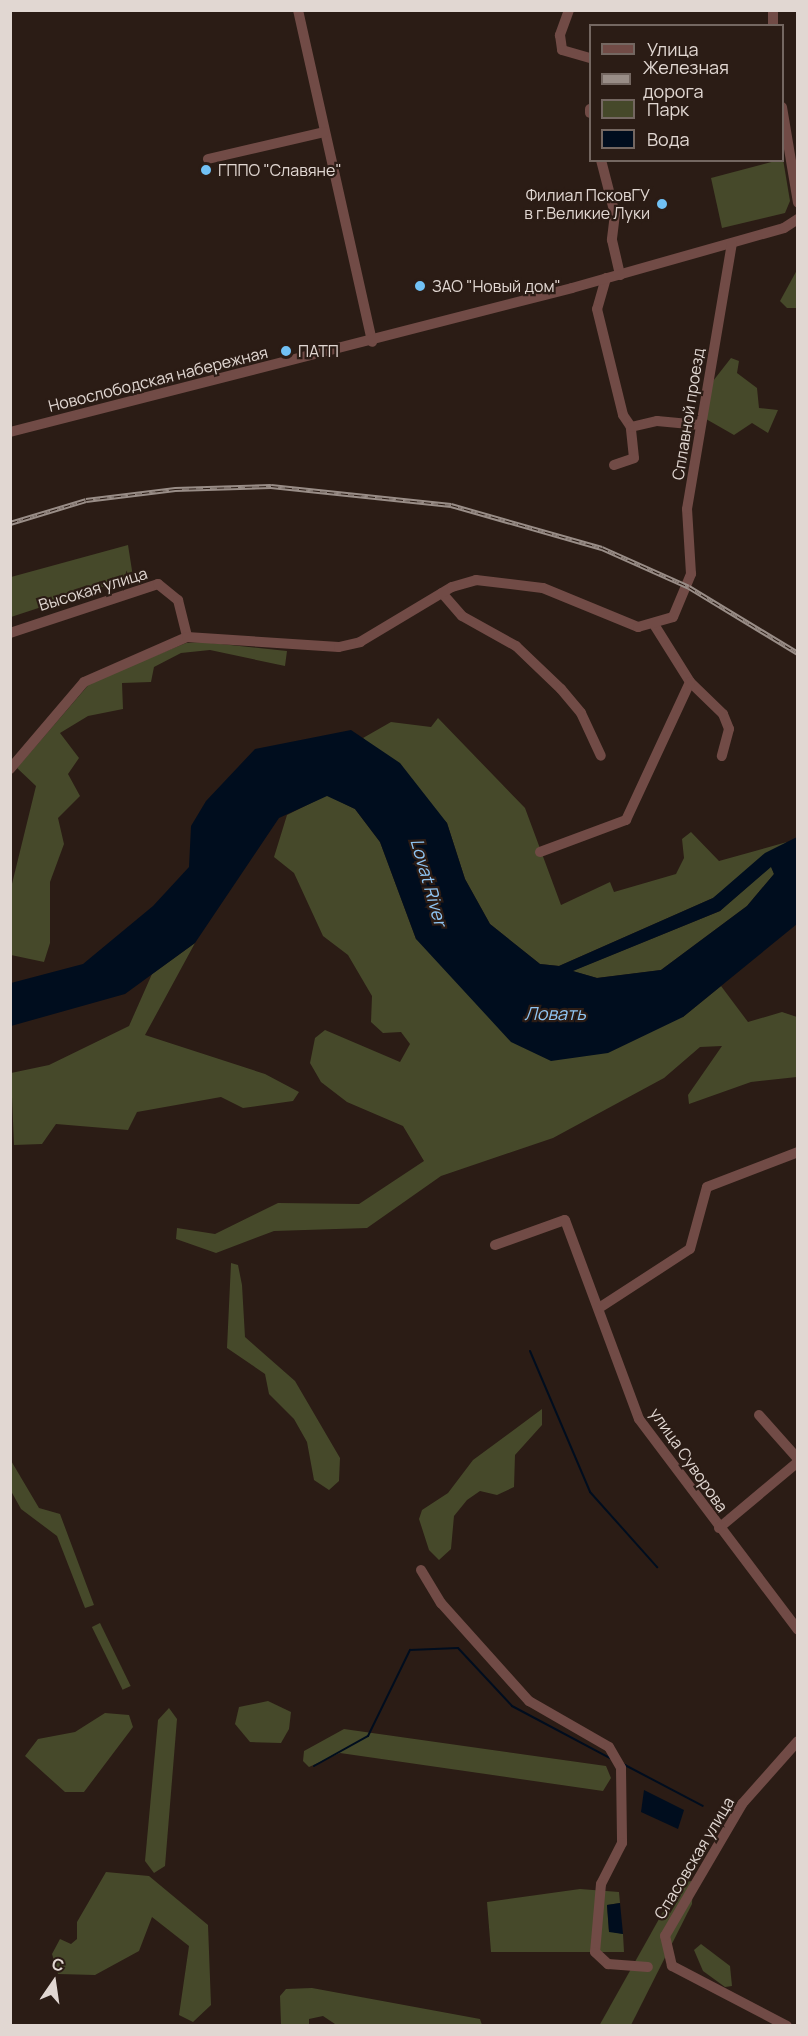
<!DOCTYPE html>
<html>
<head>
<meta charset="utf-8">
<style>
	body { margin:0 }
	#map { position:relative; width:808px; height:2036px; overflow:hidden; background:#2b1c15; font-family:Manrope,sans-serif }
	div>[style] { position:absolute }
	.green>* { inset:0; background:#46492a; transform-origin:0 0 }
	.water>* { inset:0; background:#000d1e }
	.stream>* { height:2px; margin:-1px; padding:0 1px; transform-origin:1px; border-radius:1px; background:#000d1e }
	.minor>* { height:10px; margin:-5px; padding:0 5px; transform-origin:5px; border-radius:5px; background:#714b46 }
	.rail>* { height:4.5px; margin-top:-2.25px; transform-origin:0; background:repeating-linear-gradient(90deg,#2b1c15 0 7px,#998d87 0 14px); box-sizing:border-box; border-block:2px solid #998d87 }
	.dots>* { width:16px; height:16px; translate:-50% -50%; box-sizing:border-box; border:3px solid #2b1c15; border-radius:50% }
	span { translate:-50% -50%; white-space:nowrap; text-align:center; line-height:1.15; -webkit-text-stroke:4.5px #2b1c15; paint-order:stroke }
	.poi-label { font-size:16px; color:#e1d7d2 }
	.left { translate:0 -50%; text-align:left }
	.right { translate:-100% -50%; text-align:right }
	.street-label { font-size:16px; color:#e1d7d2 }
	.water-label { font-size:18px; color:#90c5f3; font-style:italic }
	.frame { position:absolute; inset:0; border:12px solid #e1d7d2; pointer-events:none }
	.legend { position:absolute; left:589px; top:24px; width:195px; height:138px; box-sizing:border-box; background:#2b1c15; border:2px solid #746761; margin:0; padding:8px 10px; list-style:none; font-size:18px; color:#e1d7d2 }
	.legend li { display:flex; align-items:center; gap:12px; height:30px }
	.legend b { width:30px; border:2px solid #746761 }
	.north { position:absolute; left:24px; top:1952px; width:60px; height:60px; -webkit-text-stroke:4px #2b1c15; paint-order:stroke; rotate:13deg; font-size:16px; font-weight:700; line-height:24px; text-align:center; color:#e1d7d2 }
	.north::after { content:''; display:block; margin:auto; width:21px; height:27px; background:#e1d7d2; clip-path:polygon(50% 0,100% 100%,50% 72%,0 100%) }
</style>
</head>
<body>
<div id="map">
	<div class="green">
		<i style="clip-path:polygon(783px 159px,790px 201px,785px 213px,722px 228px,711px 178px)"></i>
		<i style="clip-path:polygon(797px 270px,797px 308px,787px 308px,780px 301px)"></i>
		<i style="clip-path:polygon(731px 358px,739px 361px,737px 373px,757px 388px,759px 408px,778px 410px,768px 433px,752px 423px,734px 435px,706px 419px,713px 381px)"></i>
		<i style="clip-path:polygon(128px 545px,133px 577px,11px 617px,11px 577px)"></i>
		<i style="clip-path:polygon(202px 642px,287px 651px,285px 666px,210px 650px,181px 653px,154px 667px,151px 682px,122px 683px,123px 709px,88px 716px,60px 733px,79px 758px,68px 774px,80px 796px,58px 818px,64px 844px,50px 882px,50px 943px,44px 962px,11px 955px,10px 892px,36px 786px,17px 768px,91px 682px,186px 643px)"></i>
		<i style="clip-path:polygon(438px 718px,525px 808px,561px 905px,610px 882px,614px 892px,676px 874px,684px 858px,682px 839px,691px 832px,719px 861px,787px 842px,713px 898px,559px 966px,540px 964px,490px 924px,465px 879px,447px 823px,363px 738px,391px 722px,431px 727px)"></i>
		<i style="clip-path:polygon(327px 795px,355px 809px,380px 842px,416px 939px,683px 1017px,721px 986px,748px 1022px,782px 1012px,797px 1017px,797px 1077px,751px 1082px,689px 1104px,688px 1095px,722px 1046px,700px 1047px,664px 1078px,553px 1138px,441px 1176px,367px 1228px,274px 1231px,216px 1253px,176px 1239px,177px 1228px,215px 1234px,278px 1203px,359px 1204px,424px 1161px,403px 1126px,347px 1102px,321px 1082px,310px 1063px,315px 1038px,325px 1030px,400px 1062px,410px 1044px,401px 1032px,383px 1033px,371px 1022px,372px 996px,348px 955px,323px 936px,294px 873px,274px 857px,287px 815px)"></i>
		<i style="clip-path:polygon(771px 866px,774px 874px,747px 906px,661px 970px,597px 978px,572px 971px,720px 911px)"></i>
		<i style="clip-path:polygon(195px 943px,145px 1035px,265px 1074px,299px 1092px,293px 1101px,243px 1108px,221px 1097px,137px 1112px,128px 1130px,56px 1124px,42px 1144px,14px 1145px,11px 1073px,49px 1065px,129px 1026px,152px 974px)"></i>
		<i style="clip-path:polygon(231px 1263px,238px 1265px,242px 1285px,245px 1337px,295px 1381px,340px 1458px,339px 1481px,329px 1490px,314px 1480px,307px 1442px,294px 1419px,269px 1394px,265px 1374px,227px 1348px)"></i>
		<i style="clip-path:polygon(542px 1409px,542px 1425px,515px 1455px,514px 1487px,497px 1495px,480px 1491px,467px 1500px,454px 1516px,451px 1549px,439px 1560px,429px 1550px,419px 1519px,422px 1510px,448px 1493px,473px 1460px)"></i>
		<i style="clip-path:polygon(10px 1459px,39px 1508px,60px 1514px,94px 1605px,85px 1608px,57px 1536px,21px 1509px,11px 1491px)"></i>
		<i style="left:100px;top:1623px;width:70px;height:9px;rotate:64deg"></i>
		<i style="clip-path:polygon(268px 1701px,291px 1712px,289px 1729px,281px 1743px,250px 1742px,235px 1724px,239px 1707px)"></i>
		<i style="clip-path:polygon(169px 1708px,177px 1719px,165px 1866px,154px 1873px,145px 1861px,158px 1720px)"></i>
		<i style="clip-path:polygon(105px 1713px,129px 1715px,133px 1727px,84px 1792px,65px 1792px,25px 1756px,38px 1739px,75px 1732px)"></i>
		<i style="clip-path:polygon(344px 1729px,606px 1766px,611px 1778px,603px 1791px,340px 1753px,309px 1767px,303px 1761px,304px 1751px)"></i>
		<i style="clip-path:polygon(106px 1872px,149px 1876px,208px 1925px,211px 2005px,193px 2022px,179px 2015px,189px 1946px,152px 1917px,139px 1951px,95px 1975px,58px 1974px,52px 1954px,60px 1939px,71px 1944px,77px 1939px,77px 1922px)"></i>
		<i style="clip-path:polygon(682px 1878px,693px 1882px,692px 1904px,631px 2025px,599px 2026px)"></i>
		<i style="clip-path:polygon(580px 1889px,619px 1892px,620px 1903px,607px 1905px,609px 1931px,623px 1934px,624px 1952px,491px 1952px,487px 1902px)"></i>
		<i style="clip-path:polygon(701px 1944px,730px 1966px,732px 1986px,725px 1987px,703px 1971px,694px 1950px)"></i>
		<i style="clip-path:polygon(312px 1988px,480px 2019px,482px 2025px,335px 2024px,323px 2016px,309px 2019px,309px 2025px,281px 2025px,280px 1996px,286px 1989px)"></i>
	</div>
	<div class="water">
		<i style="clip-path:polygon(evenodd,351px 730px,400px 763px,447px 823px,465px 879px,490px 924px,540px 964px,559px 966px,713px 898px,765px 853px,797px 837px,797px 924px,683px 1017px,608px 1053px,551px 1061px,511px 1042px,416px 939px,380px 842px,355px 809px,327px 796px,279px 818px,195px 943px,125px 994px,11px 1026px,11px 983px,83px 964px,153px 906px,189px 867px,191px 826px,206px 801px,255px 749px,351px 730px,771px 867px,774px 874px,747px 906px,661px 970px,597px 978px,573px 971px,720px 911px,771px 867px)"></i>
		<i style="clip-path:polygon(644px 1790px,684px 1810px,678px 1829px,641px 1812px)"></i>
		<i style="clip-path:polygon(620px 1903px,623px 1934px,609px 1932px,607px 1905px)"></i>
	</div>
	<div class="stream">
		<i style="left:530px;top:1351px;width:153px;rotate:66.9deg"></i>
		<i style="left:590px;top:1492px;width:101px;rotate:48.2deg"></i>
		<i style="left:623px;top:1764px;width:90px;rotate:27.7deg"></i>
		<i style="left:314px;top:1766px;width:62px;rotate:-29.1deg"></i>
		<i style="left:368px;top:1736px;width:96px;rotate:-64deg"></i>
		<i style="left:410px;top:1650px;width:48px;rotate:-2.4deg"></i>
		<i style="left:458px;top:1648px;width:79px;rotate:47deg"></i>
		<i style="left:512px;top:1706px;width:111px;rotate:28deg"></i>
	</div>
	<div class="minor">
		<i style="left:298px;top:10px;width:340px;rotate:77.4deg"></i>
		<i style="left:569px;top:10px;width:27px;rotate:110deg"></i>
		<i style="left:560px;top:35px;width:15px;rotate:82deg"></i>
		<i style="left:562px;top:50px;width:29px;rotate:16deg"></i>
		<i style="left:773px;top:10px;width:16px;rotate:90deg"></i>
		<i style="left:782px;top:107px;width:97px;rotate:80.5deg"></i>
		<i style="left:590px;top:109px;width:4px;rotate:90deg"></i>
		<i style="left:208px;top:159px;width:119px;rotate:-13.1deg"></i>
		<i style="left:601px;top:160px;width:56px;rotate:75.5deg"></i>
		<i style="left:615px;top:214px;width:26px;rotate:97deg"></i>
		<i style="left:612px;top:240px;width:36px;rotate:77deg"></i>
		<i style="left:606px;top:278px;width:32px;rotate:106deg"></i>
		<i style="left:597px;top:309px;width:109px;rotate:76.2deg"></i>
		<i style="left:623px;top:415px;width:14px;rotate:56deg"></i>
		<i style="left:10px;top:432px;width:580px;rotate:-14.37deg"></i>
		<i style="left:572px;top:288px;width:220px;rotate:-15.8deg"></i>
		<i style="left:784px;top:228px;width:17px;rotate:-33deg"></i>
		<i style="left:614px;top:465px;width:21px;rotate:-19deg"></i>
		<i style="left:634px;top:458px;width:31px;rotate:-96deg"></i>
		<i style="left:631px;top:427px;width:27px;rotate:-13deg"></i>
		<i style="left:657px;top:421px;width:43px;rotate:5.3deg"></i>
		<i style="left:442px;top:593px;width:30px;rotate:49deg"></i>
		<i style="left:462px;top:616px;width:62px;rotate:29.1deg"></i>
		<i style="left:516px;top:646px;width:62px;rotate:43.7deg"></i>
		<i style="left:561px;top:689px;width:31px;rotate:50deg"></i>
		<i style="left:581px;top:713px;width:47px;rotate:65.1deg"></i>
		<i style="left:655px;top:626px;width:66px;rotate:58deg"></i>
		<i style="left:690px;top:682px;width:46px;rotate:44.1deg"></i>
		<i style="left:723px;top:714px;width:16px;rotate:68deg"></i>
		<i style="left:729px;top:729px;width:28px;rotate:105deg"></i>
		<i style="left:10px;top:633px;width:156px;rotate:-18.3deg"></i>
		<i style="left:158px;top:584px;width:26px;rotate:39deg"></i>
		<i style="left:178px;top:600px;width:38px;rotate:76deg"></i>
		<i style="left:10px;top:769px;width:114px;rotate:-49.6deg"></i>
		<i style="left:84px;top:682px;width:112px;rotate:-23.6deg"></i>
		<i style="left:187px;top:637px;width:152px;rotate:3.8deg"></i>
		<i style="left:339px;top:647px;width:22px;rotate:-13deg"></i>
		<i style="left:360px;top:642px;width:107px;rotate:-30.9deg"></i>
		<i style="left:452px;top:587px;width:25px;rotate:-16deg"></i>
		<i style="left:476px;top:580px;width:67px;rotate:6.8deg"></i>
		<i style="left:543px;top:588px;width:103px;rotate:22.3deg"></i>
		<i style="left:638px;top:627px;width:36px;rotate:-16deg"></i>
		<i style="left:673px;top:617px;width:47px;rotate:-67.3deg"></i>
		<i style="left:691px;top:574px;width:65px;rotate:-93.5deg"></i>
		<i style="left:687px;top:509px;width:269px;rotate:-80.4deg"></i>
		<i style="left:540px;top:852px;width:92px;rotate:-20.4deg"></i>
		<i style="left:626px;top:820px;width:152px;rotate:-65.1deg"></i>
		<i style="left:495px;top:1245px;width:74px;rotate:-19.7deg"></i>
		<i style="left:565px;top:1220px;width:212px;rotate:69.6deg"></i>
		<i style="left:639px;top:1419px;width:264px;rotate:53deg"></i>
		<i style="left:599px;top:1308px;width:108px;rotate:-33deg"></i>
		<i style="left:690px;top:1249px;width:64px;rotate:-74.7deg"></i>
		<i style="left:707px;top:1187px;width:97px;rotate:-21deg"></i>
		<i style="left:759px;top:1415px;width:59px;rotate:48.4deg"></i>
		<i style="left:719px;top:1528px;width:103px;rotate:-39.9deg"></i>
		<i style="left:421px;top:1570px;width:39px;rotate:59deg"></i>
		<i style="left:441px;top:1603px;width:132px;rotate:48.1deg"></i>
		<i style="left:529px;top:1701px;width:92px;rotate:29.9deg"></i>
		<i style="left:609px;top:1747px;width:24px;rotate:60deg"></i>
		<i style="left:621px;top:1768px;width:75px;rotate:89.2deg"></i>
		<i style="left:622px;top:1843px;width:46px;rotate:117.1deg"></i>
		<i style="left:601px;top:1884px;width:68px;rotate:95deg"></i>
		<i style="left:595px;top:1952px;width:18px;rotate:43deg"></i>
		<i style="left:608px;top:1964px;width:40px;rotate:4.3deg"></i>
		<i style="left:787px;top:2026px;width:130px;rotate:-152.4deg"></i>
		<i style="left:672px;top:1966px;width:31px;rotate:-103deg"></i>
		<i style="left:665px;top:1936px;width:153px;rotate:-59.7deg"></i>
		<i style="left:742px;top:1804px;width:84px;rotate:-48.4deg"></i>
	</div>
	<div class="rail">
		<i style="left:10px;top:523px;width:79px;rotate:-16.8deg"></i>
		<i style="left:86px;top:500px;width:90px;rotate:-7deg"></i>
		<i style="left:175px;top:489px;width:96px;rotate:-1.8deg"></i>
		<i style="left:271px;top:486px;width:181px;rotate:6deg"></i>
		<i style="left:451px;top:505px;width:157px;rotate:15.9deg"></i>
		<i style="left:602px;top:548px;width:95px;rotate:24.1deg"></i>
		<i style="left:689px;top:587px;width:127px;rotate:31.2deg"></i>
	</div>
	<div class="dots">
		<i style="left:206px;top:170px;background:#71c1f5"></i>
		<i style="left:662px;top:204px;background:#71c1f5"></i>
		<i style="left:420px;top:286px;background:#71c1f5"></i>
		<i style="left:286px;top:351px;background:#71c1f5"></i>
	</div>
	<div class="poi-label">
		<span class="left" style="left:218px;top:170px">ГППО "Славяне"</span>
		<span class="right" style="left:650px;top:204px">Филиал ПсковГУ<br>в г.Великие Луки</span>
		<span class="left" style="left:432px;top:286px">ЗАО "Новый дом"</span>
		<span class="left" style="left:298px;top:351px">ПАТП</span>
	</div>
	<div class="street-label">
		<span style="left:158px;top:379px;rotate:-14deg">Новослободская набережная</span>
		<span style="left:688px;top:414px;rotate:-81deg">Сплавной проезд</span>
		<span style="left:93px;top:589px;rotate:-17deg">Высокая улица</span>
		<span style="left:689px;top:1460px;rotate:55deg">улица Суворова</span>
		<span style="left:694px;top:1858px;rotate:-59deg">Спасовская улица</span>
	</div>
	<div class="water-label">
		<span style="left:429px;top:882px;rotate:74deg">Lovat River</span>
		<span style="left:555px;top:1013px">Ловать</span>
	</div>
	<div class="frame"></div>
	<ul class="legend">
	<li><b style="height:8px;background:#714b46"></b>Улица</li>
	<li><b style="height:8px;background:#998d87"></b>Железная дорога</li>
	<li><b style="height:16px;background:#46492a"></b>Парк</li>
	<li><b style="height:16px;background:#000d1e"></b>Вода</li>
	</ul>
	<div class="north">С</div>
</div>
</body>
</html>
